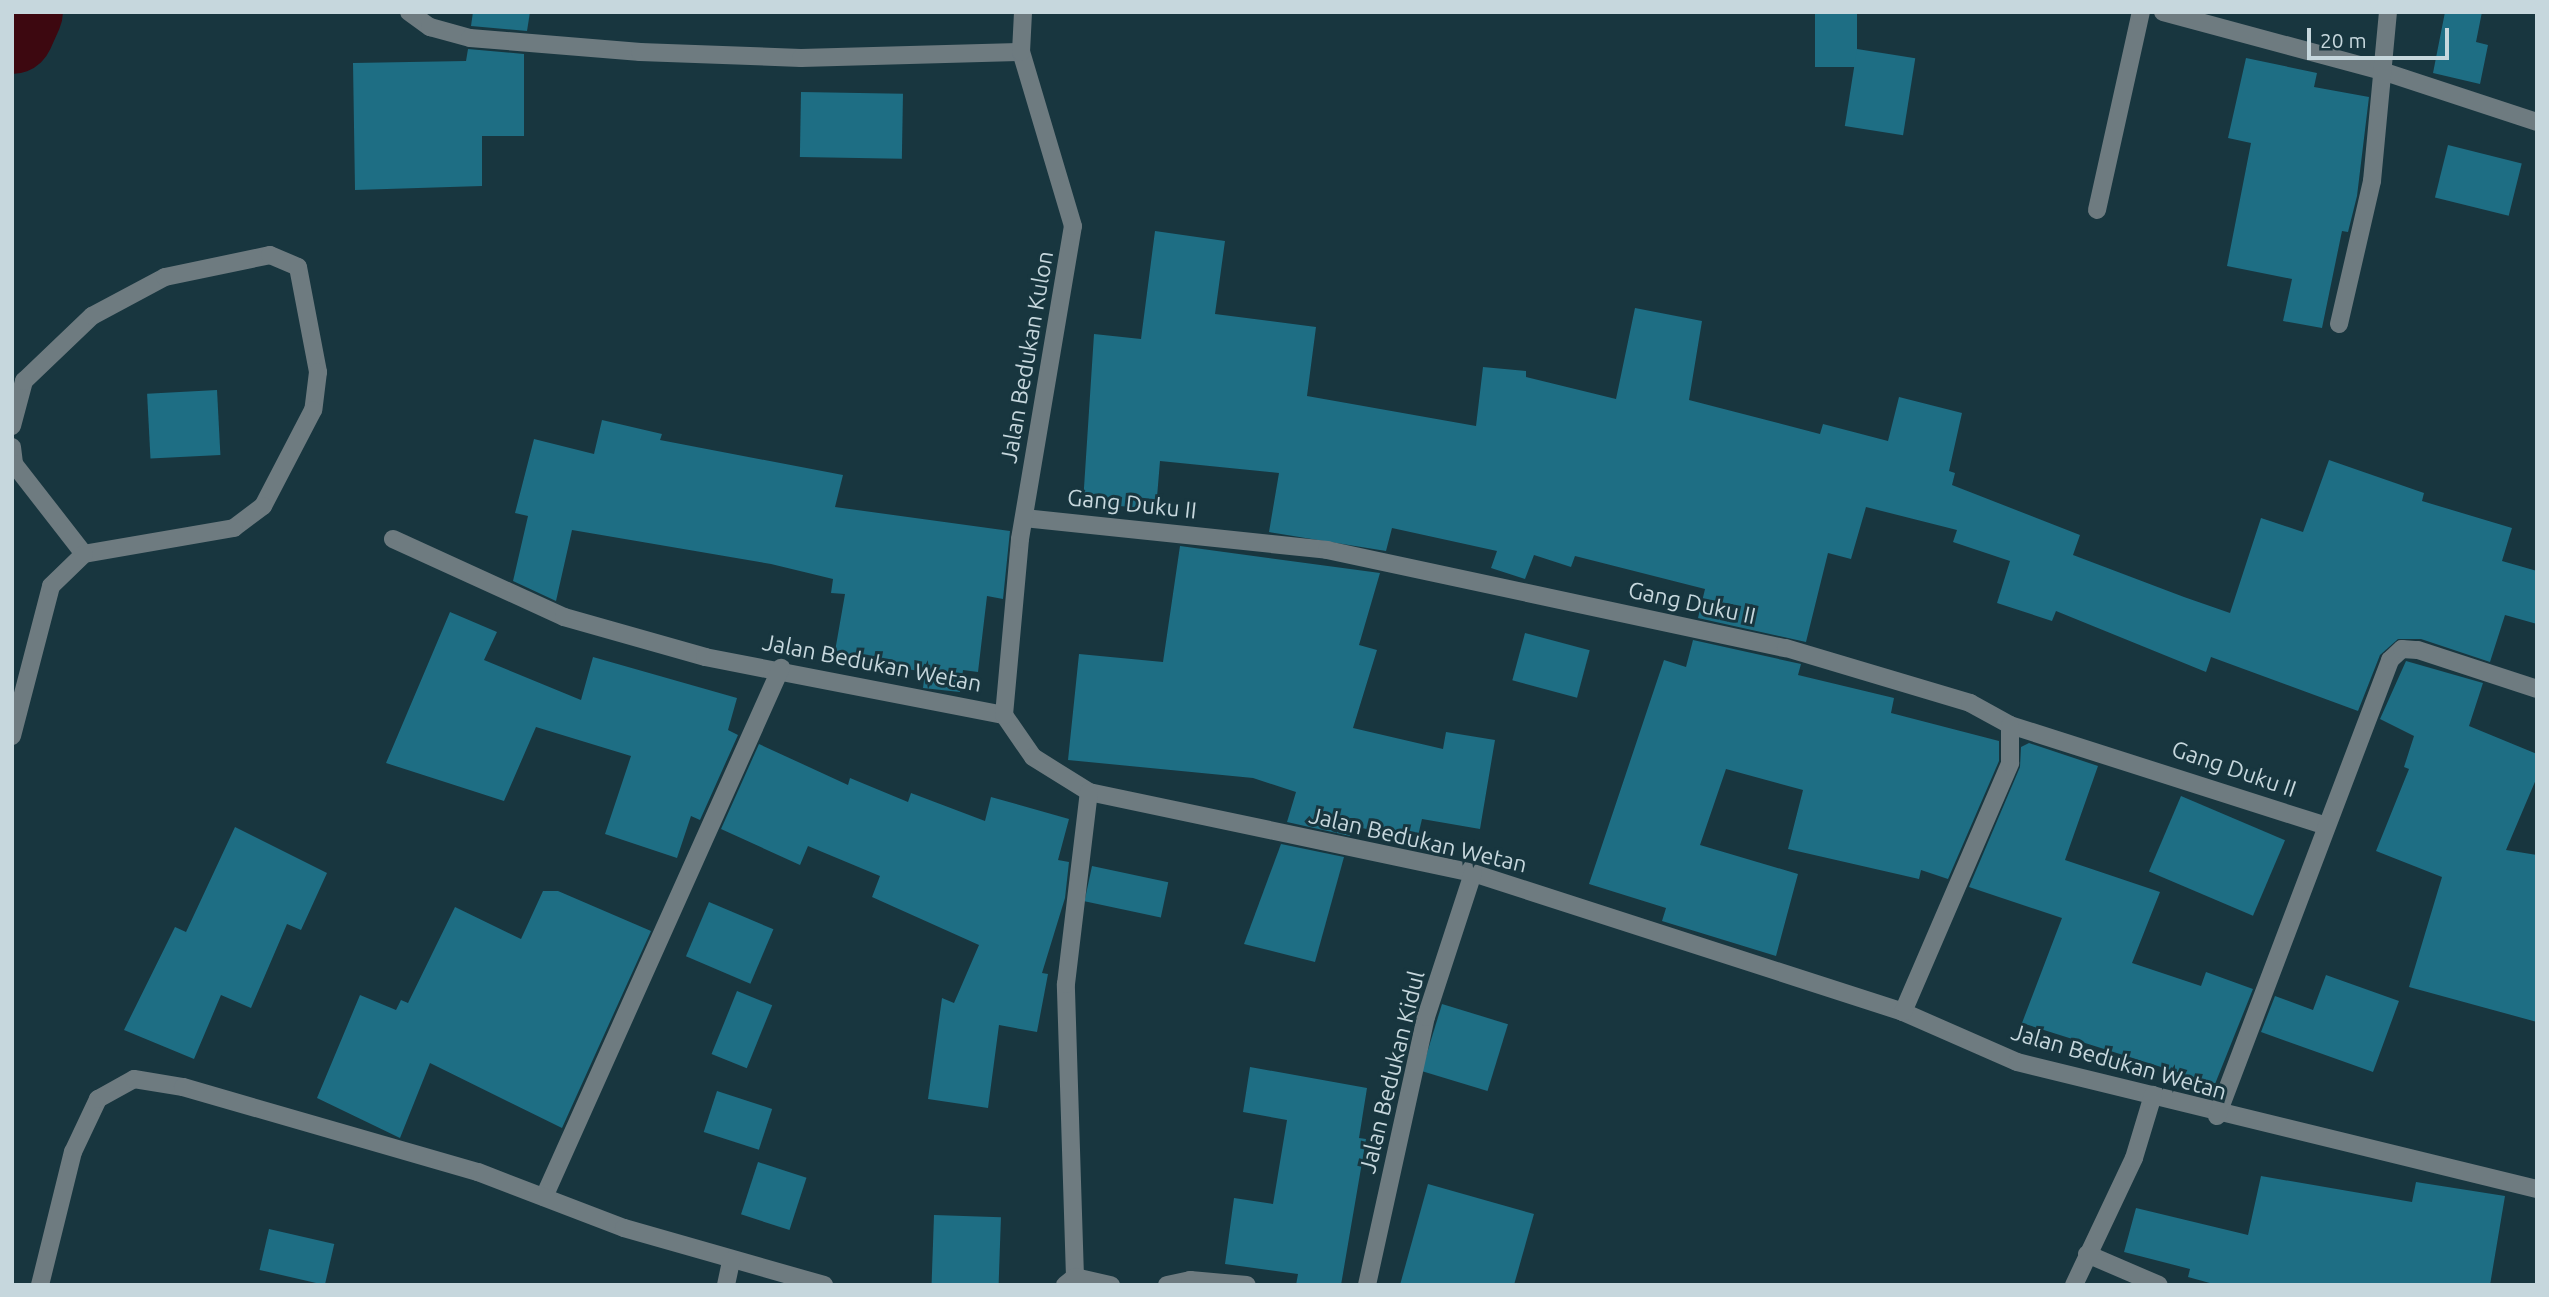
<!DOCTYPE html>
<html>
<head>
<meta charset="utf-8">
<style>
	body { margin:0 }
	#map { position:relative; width:2549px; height:1297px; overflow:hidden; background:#18363f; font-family:Ubuntu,sans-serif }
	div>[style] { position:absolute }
	.river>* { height:84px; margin:-42px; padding:0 42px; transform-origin:42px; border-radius:42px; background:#3d0810 }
	.building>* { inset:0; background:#1e6e84; transform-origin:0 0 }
	.minor>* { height:18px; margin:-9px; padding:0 9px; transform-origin:9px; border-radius:9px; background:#6e7b80 }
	span { translate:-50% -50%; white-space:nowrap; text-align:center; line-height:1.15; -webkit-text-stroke:6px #18363f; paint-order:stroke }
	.street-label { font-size:23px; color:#c6d7dd }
	.frame { position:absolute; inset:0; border:14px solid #c6d7dd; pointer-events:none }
	.scale { position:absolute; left:2307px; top:28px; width:142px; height:32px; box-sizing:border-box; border:4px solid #c6d7dd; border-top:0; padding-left:9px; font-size:21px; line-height:24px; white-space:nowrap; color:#c6d7dd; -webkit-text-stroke:5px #18363f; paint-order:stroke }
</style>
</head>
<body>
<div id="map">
	<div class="river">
		<i style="left:12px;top:32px;width:22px;rotate:-66deg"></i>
	</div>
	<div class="building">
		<i style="clip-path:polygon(473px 12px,530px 12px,527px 31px,471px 26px)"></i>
		<i style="left:1815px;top:12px;width:42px;height:55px"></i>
		<i style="clip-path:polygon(2445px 12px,2482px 12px,2476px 42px,2488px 45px,2480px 84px,2433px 73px)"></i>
		<i style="clip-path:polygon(468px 49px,524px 54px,524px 136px,482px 136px,482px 186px,355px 190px,353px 63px,466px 61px)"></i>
		<i style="left:1857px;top:49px;width:59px;height:78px;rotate:9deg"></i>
		<i style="clip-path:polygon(2246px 58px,2317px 73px,2314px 87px,2369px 97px,2357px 196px,2348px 232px,2342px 231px,2322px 328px,2283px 321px,2292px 279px,2227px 266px,2251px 143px,2228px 138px)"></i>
		<i style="left:801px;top:92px;width:102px;height:65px;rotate:1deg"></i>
		<i style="left:2448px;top:145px;width:76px;height:54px;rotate:14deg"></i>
		<i style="clip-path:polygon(1155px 231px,1225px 241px,1215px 314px,1316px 327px,1307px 396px,1476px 426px,1483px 367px,1526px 371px,1526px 377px,1616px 399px,1635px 308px,1702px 321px,1689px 400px,1820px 434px,1823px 424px,1888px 441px,1899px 397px,1962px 413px,1949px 471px,1955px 473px,1952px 485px,2080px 535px,2073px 555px,2184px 597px,2230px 613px,2261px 518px,2303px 532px,2329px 460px,2424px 493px,2422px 501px,2512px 528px,2502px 561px,2537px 571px,2537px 624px,2505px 615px,2490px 662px,2421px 639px,2398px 639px,2380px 655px,2358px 711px,2211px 657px,2206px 672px,2056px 611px,2052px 621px,1997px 603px,2010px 561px,1953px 542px,1957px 530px,1866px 507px,1851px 559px,1828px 553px,1806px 642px,1698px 618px,1705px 589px,1575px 556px,1571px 567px,1534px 555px,1525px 579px,1491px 568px,1497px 551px,1392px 528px,1386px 551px,1269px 532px,1279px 473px,1160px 461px,1156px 509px,1083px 503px,1094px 334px,1141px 339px)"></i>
		<i style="left:217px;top:390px;width:65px;height:70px;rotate:87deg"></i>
		<i style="clip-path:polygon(602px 420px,662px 434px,660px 440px,843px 475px,835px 507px,1010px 531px,1003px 599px,987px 596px,978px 672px,963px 670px,960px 692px,923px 688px,925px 672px,834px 657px,845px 594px,831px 593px,833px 579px,771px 564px,572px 530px,556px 601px,513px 581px,528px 516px,515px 513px,534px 439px,594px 454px)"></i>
		<i style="clip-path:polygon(1180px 546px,1380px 573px,1359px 645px,1377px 650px,1353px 728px,1443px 749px,1446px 732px,1495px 740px,1480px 829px,1422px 819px,1417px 840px,1353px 826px,1350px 836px,1287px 822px,1296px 792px,1253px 778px,1068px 760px,1079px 654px,1163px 662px)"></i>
		<i style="clip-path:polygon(450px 612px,497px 632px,484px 660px,581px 700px,593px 657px,737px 698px,728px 730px,738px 735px,700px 820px,691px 816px,677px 858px,605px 834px,631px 756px,536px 727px,504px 801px,386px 763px)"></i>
		<i style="left:1525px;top:633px;width:67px;height:49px;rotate:15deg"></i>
		<i style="clip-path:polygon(1693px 640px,1801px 664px,1798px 675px,1894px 698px,1891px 713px,1999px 741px,1999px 761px,1948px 879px,1921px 870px,1919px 879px,1788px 849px,1803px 790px,1726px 769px,1700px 845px,1798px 874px,1776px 956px,1662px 921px,1666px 908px,1589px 884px,1664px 660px,1686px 667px)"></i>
		<i style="clip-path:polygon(2406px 661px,2483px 683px,2469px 726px,2537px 754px,2537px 777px,2506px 850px,2537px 855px,2537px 1022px,2409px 987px,2442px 877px,2376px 851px,2409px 769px,2404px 767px,2414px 736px,2380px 719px)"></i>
		<i style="clip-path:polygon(2029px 743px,2098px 766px,2065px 860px,2160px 892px,2132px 963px,2201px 986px,2206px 972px,2253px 989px,2215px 1084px,2022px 1023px,2062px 918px,1969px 887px,2020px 767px,2021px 747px)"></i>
		<i style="clip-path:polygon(759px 744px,848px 785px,850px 778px,908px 802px,911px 793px,985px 821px,991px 797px,1069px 819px,1058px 860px,1069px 862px,1065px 898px,1042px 973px,1048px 974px,1037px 1032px,999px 1025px,988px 1108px,928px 1099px,942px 998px,954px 1003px,979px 945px,872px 897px,880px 876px,808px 846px,800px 865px,721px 829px)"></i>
		<i style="left:2181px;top:796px;width:113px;height:82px;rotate:23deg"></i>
		<i style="clip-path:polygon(235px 827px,327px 873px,301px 930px,287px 924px,251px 1008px,221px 995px,194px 1059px,124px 1030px,175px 927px,186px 932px)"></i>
		<i style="clip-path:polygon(1281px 844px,1344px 857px,1315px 962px,1244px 944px)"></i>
		<i style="left:1092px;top:866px;width:78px;height:36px;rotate:12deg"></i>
		<i style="clip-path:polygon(543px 891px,558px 891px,651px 931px,562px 1128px,430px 1063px,400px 1138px,317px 1098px,360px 995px,396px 1010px,401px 1000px,408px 1003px,455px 907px,521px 939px)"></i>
		<i style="left:709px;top:902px;width:70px;height:59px;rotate:23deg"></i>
		<i style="clip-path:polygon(2326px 975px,2399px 1001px,2373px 1072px,2261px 1032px,2275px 996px,2313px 1010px)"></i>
		<i style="left:737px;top:991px;width:38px;height:68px;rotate:22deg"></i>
		<i style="left:1442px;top:1004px;width:69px;height:70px;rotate:17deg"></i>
		<i style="clip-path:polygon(1250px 1067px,1367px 1088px,1359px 1138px,1366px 1139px,1341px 1285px,1296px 1285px,1298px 1274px,1225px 1264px,1234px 1198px,1273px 1204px,1287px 1120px,1243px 1112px)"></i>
		<i style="left:717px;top:1091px;width:58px;height:43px;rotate:18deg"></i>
		<i style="left:758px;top:1162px;width:51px;height:55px;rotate:18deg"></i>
		<i style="clip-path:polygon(2261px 1176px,2412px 1202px,2416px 1182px,2505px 1196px,2490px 1285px,2217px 1285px,2188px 1277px,2190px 1269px,2124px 1252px,2136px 1208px,2248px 1235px)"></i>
		<i style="clip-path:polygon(1428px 1184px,1534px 1214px,1514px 1285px,1400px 1285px)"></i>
		<i style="left:934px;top:1215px;width:67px;height:70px;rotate:2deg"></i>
		<i style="left:269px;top:1229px;width:67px;height:42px;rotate:13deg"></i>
	</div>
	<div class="minor">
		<i style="left:409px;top:12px;width:26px;rotate:36deg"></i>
		<i style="left:430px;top:27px;width:41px;rotate:15.4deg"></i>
		<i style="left:470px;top:38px;width:171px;rotate:4.7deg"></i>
		<i style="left:640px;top:52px;width:161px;rotate:2.1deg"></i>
		<i style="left:801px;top:58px;width:220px;rotate:-1.6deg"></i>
		<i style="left:2163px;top:12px;width:230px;rotate:15.1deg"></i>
		<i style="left:2385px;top:72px;width:160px;rotate:18.2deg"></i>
		<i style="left:2097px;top:210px;width:203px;rotate:-77.5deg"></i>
		<i style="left:2339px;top:324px;width:147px;rotate:-77deg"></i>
		<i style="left:2372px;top:181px;width:170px;rotate:-84.6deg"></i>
		<i style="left:12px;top:426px;width:47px;rotate:-75.1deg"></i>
		<i style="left:24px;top:381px;width:94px;rotate:-43.7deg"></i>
		<i style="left:92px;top:316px;width:83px;rotate:-28.1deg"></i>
		<i style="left:165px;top:277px;width:107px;rotate:-11.8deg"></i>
		<i style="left:270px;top:255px;width:30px;rotate:23deg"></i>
		<i style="left:298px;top:267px;width:107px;rotate:79.2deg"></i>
		<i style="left:318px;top:372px;width:38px;rotate:97deg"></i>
		<i style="left:313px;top:410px;width:108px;rotate:117.5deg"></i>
		<i style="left:263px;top:506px;width:36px;rotate:143deg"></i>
		<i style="left:234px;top:528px;width:152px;rotate:170.2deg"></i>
		<i style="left:12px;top:447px;width:17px;rotate:83deg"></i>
		<i style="left:14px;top:464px;width:114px;rotate:52.1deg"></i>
		<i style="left:1024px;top:518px;width:305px;rotate:6deg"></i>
		<i style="left:1327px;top:550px;width:469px;rotate:12.1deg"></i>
		<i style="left:1786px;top:648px;width:192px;rotate:16.6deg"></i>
		<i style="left:1970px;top:703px;width:46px;rotate:28.8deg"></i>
		<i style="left:2010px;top:725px;width:332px;rotate:17.7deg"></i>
		<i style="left:393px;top:539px;width:188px;rotate:24.5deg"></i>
		<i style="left:564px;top:617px;width:147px;rotate:15.8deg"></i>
		<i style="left:705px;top:657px;width:305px;rotate:11deg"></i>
		<i style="left:1004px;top:715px;width:51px;rotate:55.4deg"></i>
		<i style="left:1033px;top:757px;width:66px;rotate:32deg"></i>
		<i style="left:1089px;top:792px;width:392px;rotate:11.9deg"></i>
		<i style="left:1473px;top:873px;width:452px;rotate:17.9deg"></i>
		<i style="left:1903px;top:1012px;width:124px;rotate:23.7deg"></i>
		<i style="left:2017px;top:1062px;width:535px;rotate:13.72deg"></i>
		<i style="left:1004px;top:715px;width:177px;rotate:-84.8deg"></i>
		<i style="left:1020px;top:539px;width:317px;rotate:-80.4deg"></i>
		<i style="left:1073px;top:226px;width:182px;rotate:-106.6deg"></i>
		<i style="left:1021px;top:52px;width:40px;rotate:-87.1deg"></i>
		<i style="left:12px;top:736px;width:155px;rotate:-75.4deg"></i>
		<i style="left:51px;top:586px;width:46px;rotate:-44.1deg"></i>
		<i style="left:1903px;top:1012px;width:271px;rotate:-66.7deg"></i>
		<i style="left:2010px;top:763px;width:38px;rotate:-90deg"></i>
		<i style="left:2217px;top:1116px;width:488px;rotate:-69.2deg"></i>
		<i style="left:2390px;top:660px;width:16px;rotate:-43deg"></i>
		<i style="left:2402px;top:649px;width:16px;rotate:4deg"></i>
		<i style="left:2418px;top:650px;width:125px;rotate:18.1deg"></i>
		<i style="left:544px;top:1197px;width:580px;rotate:-65.87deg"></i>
		<i style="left:2087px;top:1254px;width:78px;rotate:23.3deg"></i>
		<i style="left:1075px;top:1277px;width:293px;rotate:-91.8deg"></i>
		<i style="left:1066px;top:984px;width:193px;rotate:-83.2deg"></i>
		<i style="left:40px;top:1285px;width:137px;rotate:-76.1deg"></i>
		<i style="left:73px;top:1152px;width:59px;rotate:-64.7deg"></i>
		<i style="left:98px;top:1099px;width:41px;rotate:-29.1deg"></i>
		<i style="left:134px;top:1079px;width:50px;rotate:9.3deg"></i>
		<i style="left:183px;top:1087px;width:307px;rotate:16.1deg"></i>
		<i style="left:478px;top:1172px;width:156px;rotate:21deg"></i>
		<i style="left:624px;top:1228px;width:208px;rotate:15.9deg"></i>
		<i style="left:726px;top:1285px;width:25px;rotate:-78deg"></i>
		<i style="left:1065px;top:1285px;width:13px;rotate:-39deg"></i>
		<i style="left:1075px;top:1277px;width:37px;rotate:13deg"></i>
		<i style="left:1167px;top:1285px;width:24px;rotate:-12deg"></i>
		<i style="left:1190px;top:1280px;width:57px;rotate:5deg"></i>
		<i style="left:1367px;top:1285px;width:274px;rotate:-77.6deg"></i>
		<i style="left:1426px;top:1017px;width:151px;rotate:-71.9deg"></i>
		<i style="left:2074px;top:1285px;width:140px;rotate:-64.7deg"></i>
		<i style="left:2134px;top:1158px;width:66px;rotate:-73.2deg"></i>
	</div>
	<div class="street-label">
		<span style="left:1027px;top:357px;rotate:-80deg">Jalan Bedukan Kulon</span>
		<span style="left:1132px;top:504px;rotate:6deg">Gang Duku II</span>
		<span style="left:1692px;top:603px;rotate:12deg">Gang Duku II</span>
		<span style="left:872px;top:663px;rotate:11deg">Jalan Bedukan Wetan</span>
		<span style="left:2234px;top:769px;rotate:19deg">Gang Duku II</span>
		<span style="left:1418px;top:840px;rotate:13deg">Jalan Bedukan Wetan</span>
		<span style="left:2119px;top:1062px;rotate:16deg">Jalan Bedukan Wetan</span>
		<span style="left:1392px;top:1072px;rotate:-76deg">Jalan Bedukan Kidul</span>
	</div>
	<div class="frame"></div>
	<div class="scale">20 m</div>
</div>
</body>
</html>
